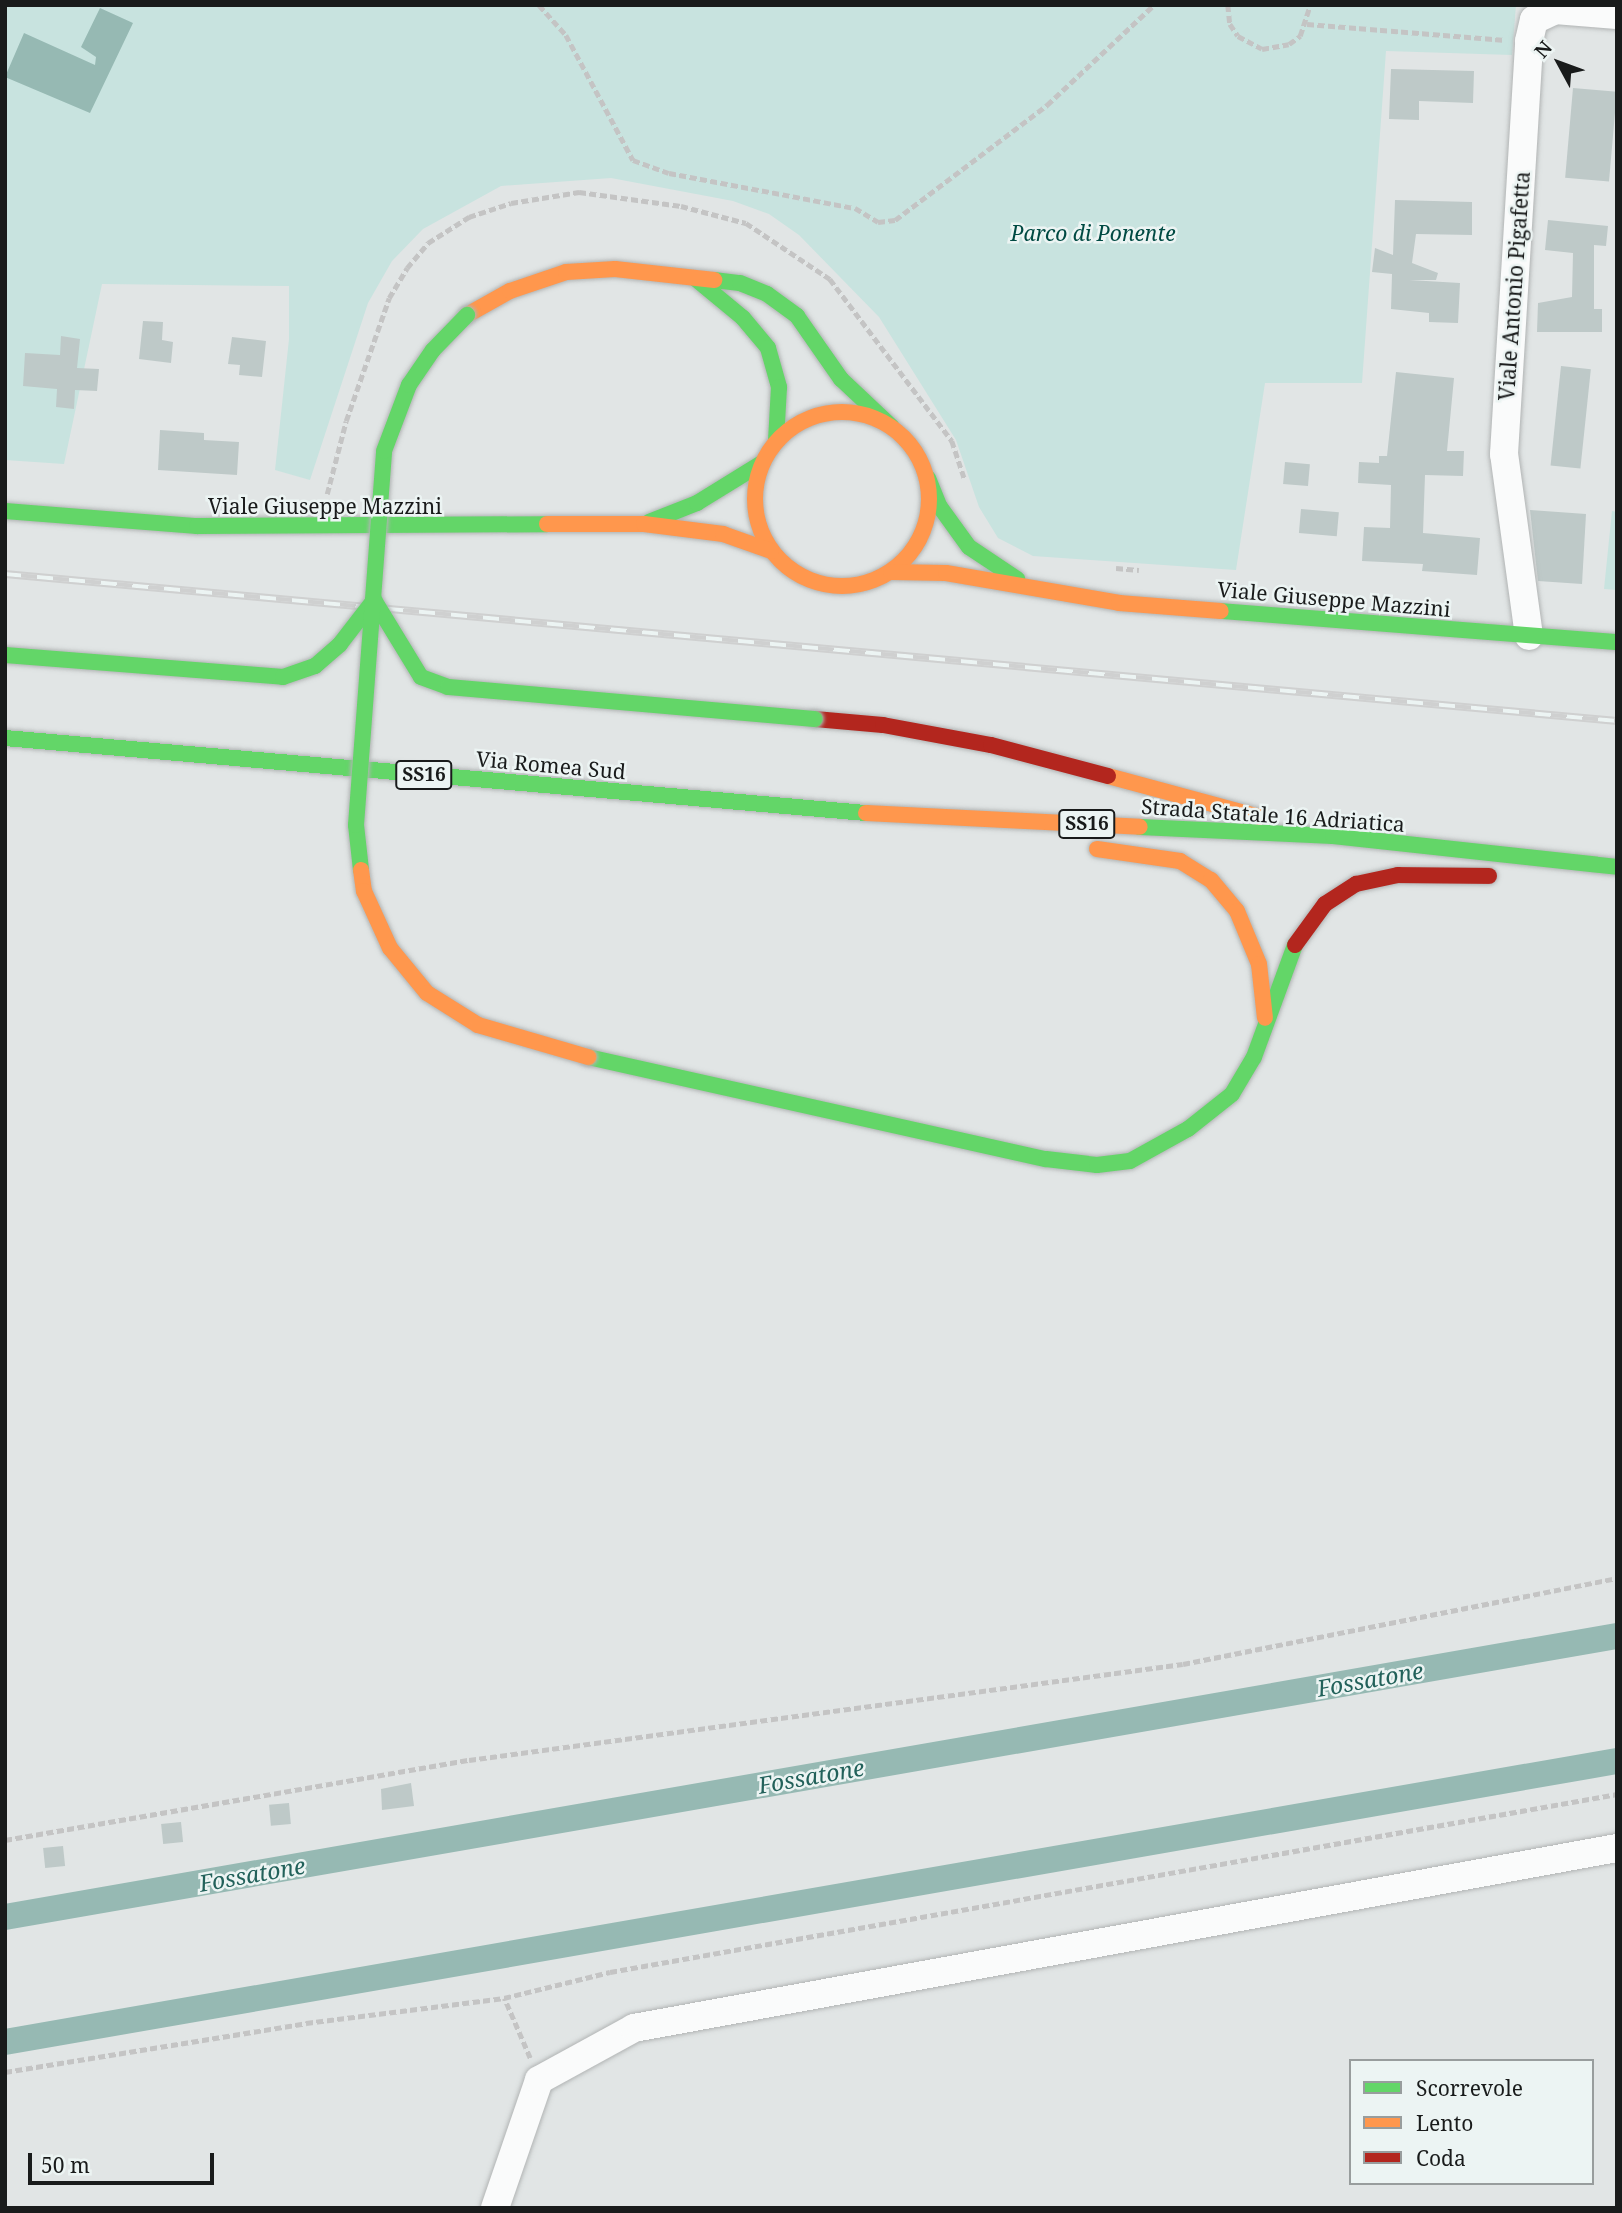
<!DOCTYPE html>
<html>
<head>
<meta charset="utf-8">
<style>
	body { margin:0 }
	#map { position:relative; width:1622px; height:2213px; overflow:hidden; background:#e1e5e5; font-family:"Noto Serif",serif }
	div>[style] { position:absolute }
	.green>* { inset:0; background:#c8e3df }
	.water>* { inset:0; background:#96b9b3 }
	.canal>* { height:26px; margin:-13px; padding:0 13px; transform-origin:13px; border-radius:13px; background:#96b9b3 }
	.building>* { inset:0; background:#bec9c8; transform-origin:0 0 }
	.path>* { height:4.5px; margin-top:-2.25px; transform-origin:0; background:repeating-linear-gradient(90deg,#c4c4c4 0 7px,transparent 0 10.5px) }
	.roads { filter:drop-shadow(0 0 2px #b1b4b4) drop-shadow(0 0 2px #b1b4b4) }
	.street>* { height:28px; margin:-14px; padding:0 14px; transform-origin:14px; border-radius:14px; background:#fafbfb }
	.fast>* { height:16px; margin:-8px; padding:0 8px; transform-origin:8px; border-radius:8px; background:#63d668 }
	.slow>* { height:16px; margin:-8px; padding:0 8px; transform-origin:8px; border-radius:8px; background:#ff974d }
	.slow>.ring { margin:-8px; padding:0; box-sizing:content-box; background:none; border:16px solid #ff974d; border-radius:50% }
	.jam>* { height:16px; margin:-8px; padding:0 8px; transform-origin:8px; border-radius:8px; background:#b3261e }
	.rail>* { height:8px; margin-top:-4px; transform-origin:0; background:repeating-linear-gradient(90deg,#ecf4f3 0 16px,#cfd0d0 0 32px); box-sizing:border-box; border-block:2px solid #cfd0d0 }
	.bridges { filter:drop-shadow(0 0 2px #b1b4b4) drop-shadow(0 0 2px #b1b4b4) }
	.fast-bridge>* { height:16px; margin:-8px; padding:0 8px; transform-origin:8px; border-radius:8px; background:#63d668 }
	.slow-bridge>* { height:16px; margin:-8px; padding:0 8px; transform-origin:8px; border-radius:8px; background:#ff974d }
	span { translate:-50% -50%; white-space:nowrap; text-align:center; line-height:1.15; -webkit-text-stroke:5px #ecf4f3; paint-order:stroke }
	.shield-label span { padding:2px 5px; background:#ecf4f3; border:2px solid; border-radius:5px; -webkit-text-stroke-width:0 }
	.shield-label { font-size:19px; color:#191b1b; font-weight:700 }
	.park-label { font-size:21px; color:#004a43; font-style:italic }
	.street-label { font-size:21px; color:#191b1b }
	.water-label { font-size:23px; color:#22615a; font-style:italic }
	.frame { position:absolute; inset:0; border:7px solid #191b1b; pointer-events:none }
	.legend { position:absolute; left:1349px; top:2059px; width:245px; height:126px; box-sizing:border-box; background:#ecf4f3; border:2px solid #989d9d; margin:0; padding:9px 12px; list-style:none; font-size:21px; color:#191b1b }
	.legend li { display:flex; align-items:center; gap:14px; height:35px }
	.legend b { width:35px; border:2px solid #989d9d }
	.north { position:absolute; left:1524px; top:28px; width:70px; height:70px; -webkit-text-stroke:5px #ecf4f3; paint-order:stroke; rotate:311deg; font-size:19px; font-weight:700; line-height:28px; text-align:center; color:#191b1b }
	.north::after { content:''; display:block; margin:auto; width:24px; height:32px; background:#191b1b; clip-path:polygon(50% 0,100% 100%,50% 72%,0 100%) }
	.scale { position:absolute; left:28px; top:2153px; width:186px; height:32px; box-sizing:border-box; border:4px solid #191b1b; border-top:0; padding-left:9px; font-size:21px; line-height:24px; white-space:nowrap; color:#191b1b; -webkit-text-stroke:5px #ecf4f3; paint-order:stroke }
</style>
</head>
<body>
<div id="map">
	<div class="green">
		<i style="clip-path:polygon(5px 5px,1516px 5px,1512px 55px,1386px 51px,1362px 383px,1265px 383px,1236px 570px,1033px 556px,998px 538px,979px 507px,956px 440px,879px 317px,799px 235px,769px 214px,733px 201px,611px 178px,501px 186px,423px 229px,392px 261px,368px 303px,310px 480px,275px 470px,289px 339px,289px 286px,102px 284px,64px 464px,5px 460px)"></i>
		<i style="clip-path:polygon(1612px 511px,1617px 512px,1617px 590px,1604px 589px)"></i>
	</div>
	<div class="water">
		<i style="clip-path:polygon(100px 8px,133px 23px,90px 113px,5px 77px,24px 33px,95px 65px,96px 57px,81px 47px)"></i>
	</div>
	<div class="canal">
		<i style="left:5px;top:1917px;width:1636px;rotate:-9.89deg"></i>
		<i style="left:5px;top:2042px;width:1636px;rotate:-9.89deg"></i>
	</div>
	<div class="building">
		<i style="clip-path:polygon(1391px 69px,1474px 71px,1473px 103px,1419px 101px,1419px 120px,1389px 119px)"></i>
		<i style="left:1573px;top:88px;width:44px;height:90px;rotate:5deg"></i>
		<i style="clip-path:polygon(1395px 200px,1472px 202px,1472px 235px,1416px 234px,1412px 263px,1438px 273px,1436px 280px,1409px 280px,1460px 283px,1458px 323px,1429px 322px,1429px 313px,1391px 309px,1392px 274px,1372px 272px,1375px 248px,1393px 255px)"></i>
		<i style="clip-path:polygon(1548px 220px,1608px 226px,1606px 246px,1594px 245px,1594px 309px,1602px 309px,1602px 332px,1537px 332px,1538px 303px,1572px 297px,1573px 253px,1545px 250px)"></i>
		<i style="clip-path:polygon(143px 321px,163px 322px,162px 340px,173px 342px,171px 363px,139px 359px)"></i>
		<i style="clip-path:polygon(61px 336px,80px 339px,77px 368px,99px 369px,97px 391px,75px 390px,74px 409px,56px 407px,57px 389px,23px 386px,25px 353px,60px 355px)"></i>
		<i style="clip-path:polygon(232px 337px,266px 341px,262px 377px,239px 375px,240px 365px,228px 364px)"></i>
		<i style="left:1561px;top:366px;width:30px;height:100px;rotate:6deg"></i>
		<i style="clip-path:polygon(1396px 372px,1454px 378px,1447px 451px,1464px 451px,1463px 476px,1425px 475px,1423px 533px,1480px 538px,1477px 575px,1422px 571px,1423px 564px,1362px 561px,1364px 527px,1390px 528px,1391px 485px,1358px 483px,1359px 462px,1379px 463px,1379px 456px,1387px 456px)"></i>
		<i style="clip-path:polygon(160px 430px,204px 433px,204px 440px,239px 442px,237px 475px,158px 470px)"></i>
		<i style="left:1285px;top:462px;width:25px;height:22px;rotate:5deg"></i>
		<i style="left:1301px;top:509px;width:38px;height:24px;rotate:5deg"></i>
		<i style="clip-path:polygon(1530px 510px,1586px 514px,1582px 584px,1538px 581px)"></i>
		<i style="clip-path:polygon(411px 1783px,414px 1806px,382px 1810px,381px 1789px)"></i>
		<i style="left:289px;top:1803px;width:21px;height:20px;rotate:85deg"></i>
		<i style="left:181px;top:1822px;width:20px;height:20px;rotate:84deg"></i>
		<i style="left:63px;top:1846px;width:20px;height:20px;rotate:84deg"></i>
	</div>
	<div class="path">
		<i style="left:539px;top:5px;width:40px;rotate:48deg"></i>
		<i style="left:566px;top:35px;width:142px;rotate:61.8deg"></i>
		<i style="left:633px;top:160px;width:38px;rotate:20deg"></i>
		<i style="left:669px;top:173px;width:189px;rotate:10.7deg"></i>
		<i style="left:855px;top:208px;width:27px;rotate:31deg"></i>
		<i style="left:878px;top:222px;width:17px;rotate:-7deg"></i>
		<i style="left:895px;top:220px;width:191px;rotate:-37.1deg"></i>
		<i style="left:1047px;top:105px;width:146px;rotate:-43.1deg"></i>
		<i style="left:1228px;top:5px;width:19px;rotate:84deg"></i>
		<i style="left:1230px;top:24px;width:14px;rotate:56deg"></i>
		<i style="left:1238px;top:36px;width:27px;rotate:28deg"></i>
		<i style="left:1262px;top:49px;width:27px;rotate:-10deg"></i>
		<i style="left:1289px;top:44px;width:14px;rotate:-36deg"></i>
		<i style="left:1300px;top:36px;width:33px;rotate:-72deg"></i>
		<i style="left:1307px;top:24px;width:199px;rotate:4.6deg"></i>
		<i style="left:327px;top:494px;width:75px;rotate:-75.4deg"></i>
		<i style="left:346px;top:421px;width:130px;rotate:-70.7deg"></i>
		<i style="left:389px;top:298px;width:35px;rotate:-59deg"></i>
		<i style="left:407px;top:268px;width:33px;rotate:-50deg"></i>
		<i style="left:428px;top:243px;width:49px;rotate:-32.4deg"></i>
		<i style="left:469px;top:217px;width:44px;rotate:-18.4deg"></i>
		<i style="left:511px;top:203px;width:69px;rotate:-9.2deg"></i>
		<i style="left:579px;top:192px;width:103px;rotate:7.8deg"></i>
		<i style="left:681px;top:206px;width:67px;rotate:14.7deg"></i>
		<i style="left:746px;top:223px;width:101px;rotate:33.7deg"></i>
		<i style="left:830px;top:279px;width:203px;rotate:53deg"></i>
		<i style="left:952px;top:441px;width:41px;rotate:71.6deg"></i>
		<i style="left:1116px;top:568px;width:23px;rotate:5deg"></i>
		<i style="left:5px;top:1840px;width:471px;rotate:-9.8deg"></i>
		<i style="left:469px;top:1760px;width:720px;rotate:-7.66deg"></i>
		<i style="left:1183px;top:1664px;width:442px;rotate:-11.2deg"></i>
		<i style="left:530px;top:2058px;width:65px;rotate:-113.4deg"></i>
		<i style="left:504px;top:1998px;width:109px;rotate:-13.8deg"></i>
		<i style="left:610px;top:1972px;width:1023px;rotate:-10.02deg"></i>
		<i style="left:5px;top:2072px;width:305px;rotate:-9.2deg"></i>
		<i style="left:306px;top:2023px;width:200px;rotate:-7.2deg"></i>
	</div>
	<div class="roads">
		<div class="street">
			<i style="left:1529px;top:636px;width:184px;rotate:-97.8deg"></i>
			<i style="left:1504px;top:454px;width:414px;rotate:-86.5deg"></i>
			<i style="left:1529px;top:41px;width:22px;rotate:-77deg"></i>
			<i style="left:1534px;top:20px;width:23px;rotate:-25deg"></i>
			<i style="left:1555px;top:10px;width:62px;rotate:4.6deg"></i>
			<i style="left:495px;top:2208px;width:135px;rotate:-71deg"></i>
			<i style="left:539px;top:2080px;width:108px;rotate:-28.7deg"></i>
			<i style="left:634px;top:2028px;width:999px;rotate:-10.38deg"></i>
		</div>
		<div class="fast">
			<i style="left:696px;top:279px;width:61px;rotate:39.7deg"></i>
			<i style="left:743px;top:318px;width:39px;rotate:50deg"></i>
			<i style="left:768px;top:348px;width:41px;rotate:74.2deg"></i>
			<i style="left:779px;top:387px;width:54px;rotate:93.2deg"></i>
			<i style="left:714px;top:280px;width:26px;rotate:7deg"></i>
			<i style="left:740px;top:283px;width:29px;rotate:22deg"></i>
			<i style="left:767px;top:294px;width:37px;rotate:36deg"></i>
			<i style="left:797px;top:316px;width:77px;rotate:55.1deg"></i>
			<i style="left:841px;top:379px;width:70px;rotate:43.3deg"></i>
			<i style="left:928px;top:478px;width:31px;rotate:68deg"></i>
			<i style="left:940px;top:507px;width:49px;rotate:54.1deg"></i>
			<i style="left:969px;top:547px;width:58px;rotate:33.7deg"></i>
			<i style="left:5px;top:511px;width:193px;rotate:4.5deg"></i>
			<i style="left:197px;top:526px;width:350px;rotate:-0.3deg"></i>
			<i style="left:649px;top:522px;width:52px;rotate:-21.6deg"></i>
			<i style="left:697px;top:503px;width:76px;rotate:-31.6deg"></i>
			<i style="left:1221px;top:611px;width:397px;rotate:4.5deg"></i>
			<i style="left:5px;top:738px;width:864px;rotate:4.98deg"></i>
			<i style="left:1140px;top:827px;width:193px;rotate:2.7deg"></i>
			<i style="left:1333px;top:836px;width:286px;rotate:6.2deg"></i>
			<i style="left:588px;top:1057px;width:469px;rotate:12.6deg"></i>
			<i style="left:1046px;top:1159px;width:51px;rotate:6.7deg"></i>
			<i style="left:1097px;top:1165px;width:33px;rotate:-7deg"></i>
			<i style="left:1130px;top:1161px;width:66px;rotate:-28.9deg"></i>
			<i style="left:1188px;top:1129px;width:56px;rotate:-38.5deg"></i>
			<i style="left:1232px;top:1094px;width:43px;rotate:-59.3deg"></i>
			<i style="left:1254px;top:1057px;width:119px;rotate:-69.9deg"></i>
		</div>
		<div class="slow">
			<i style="left:467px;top:315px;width:49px;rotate:-29.2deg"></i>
			<i style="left:510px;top:291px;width:59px;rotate:-18.7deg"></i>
			<i style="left:566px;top:272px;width:49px;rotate:-3.5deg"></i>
			<i style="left:615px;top:269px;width:100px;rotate:6.3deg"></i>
			<i class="ring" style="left:755px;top:412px;width:158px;height:158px"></i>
			<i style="left:547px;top:524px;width:97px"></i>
			<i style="left:644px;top:524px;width:80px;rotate:7.2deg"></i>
			<i style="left:723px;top:534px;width:51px;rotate:19.5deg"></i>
			<i style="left:891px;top:572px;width:55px;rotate:1deg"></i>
			<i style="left:946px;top:573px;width:176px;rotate:9.8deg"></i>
			<i style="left:1119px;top:603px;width:102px;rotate:4.5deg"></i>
			<i style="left:1108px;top:776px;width:157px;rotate:15.1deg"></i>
			<i style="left:866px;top:813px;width:274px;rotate:2.9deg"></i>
			<i style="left:1097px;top:849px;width:84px;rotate:8.2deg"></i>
			<i style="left:1180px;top:861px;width:36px;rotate:32deg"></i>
			<i style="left:1211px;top:880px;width:40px;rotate:50deg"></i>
			<i style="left:1237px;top:911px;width:57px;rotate:67.5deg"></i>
			<i style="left:1259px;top:964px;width:54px;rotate:83.7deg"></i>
		</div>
		<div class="jam">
			<i style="left:815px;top:719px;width:68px;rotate:5deg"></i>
			<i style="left:883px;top:725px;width:110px;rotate:10.5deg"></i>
			<i style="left:991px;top:745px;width:121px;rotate:14.8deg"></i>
			<i style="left:1295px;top:945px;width:51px;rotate:-53.8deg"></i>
			<i style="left:1325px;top:904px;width:37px;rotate:-33deg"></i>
			<i style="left:1356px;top:884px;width:43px;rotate:-12.1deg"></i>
			<i style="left:1398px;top:875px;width:91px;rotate:0.6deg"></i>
		</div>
	</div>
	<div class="rail">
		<i style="left:5px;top:574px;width:1619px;rotate:5.21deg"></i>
	</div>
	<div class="bridges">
		<div class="fast-bridge">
			<i style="left:374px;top:600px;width:90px;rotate:58.6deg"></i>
			<i style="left:421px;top:677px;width:29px;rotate:20deg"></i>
			<i style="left:448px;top:687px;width:368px;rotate:5deg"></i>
			<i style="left:5px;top:655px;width:279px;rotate:4.5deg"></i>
			<i style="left:283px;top:677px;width:34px;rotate:-19deg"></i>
			<i style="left:315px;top:666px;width:33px;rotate:-41deg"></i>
			<i style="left:340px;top:644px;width:56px;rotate:-52.3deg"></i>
			<i style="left:361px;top:870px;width:45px;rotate:-96.3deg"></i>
			<i style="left:356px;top:825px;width:375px;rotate:-85.7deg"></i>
			<i style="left:384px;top:451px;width:71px;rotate:-69.3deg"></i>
			<i style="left:409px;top:385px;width:42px;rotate:-55.6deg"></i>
			<i style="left:433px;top:350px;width:49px;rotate:-45.8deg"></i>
		</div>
		<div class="slow-bridge">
			<i style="left:361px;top:870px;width:21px;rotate:82deg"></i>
			<i style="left:364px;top:891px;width:63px;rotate:65.5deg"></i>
			<i style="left:390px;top:948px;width:58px;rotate:50.6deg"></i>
			<i style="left:427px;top:993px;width:60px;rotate:32.1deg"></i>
			<i style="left:478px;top:1025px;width:115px;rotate:16.2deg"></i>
		</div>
	</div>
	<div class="shield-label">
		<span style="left:424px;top:775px">SS16</span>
		<span style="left:1087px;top:824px">SS16</span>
	</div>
	<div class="park-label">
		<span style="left:1093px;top:233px">Parco di Ponente</span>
	</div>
	<div class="street-label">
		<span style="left:1514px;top:286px;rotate:-86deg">Viale Antonio Pigafetta</span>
		<span style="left:325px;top:506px">Viale Giuseppe Mazzini</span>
		<span style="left:1334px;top:599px;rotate:5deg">Viale Giuseppe Mazzini</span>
		<span style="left:551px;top:765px;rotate:5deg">Via Romea Sud</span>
		<span style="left:1273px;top:815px;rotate:4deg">Strada Statale 16 Adriatica</span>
	</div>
	<div class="water-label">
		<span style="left:1370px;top:1679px;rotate:-10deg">Fossatone</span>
		<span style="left:811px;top:1776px;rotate:-10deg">Fossatone</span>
		<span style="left:252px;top:1874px;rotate:-10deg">Fossatone</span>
	</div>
	<div class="frame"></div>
	<ul class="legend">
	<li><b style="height:9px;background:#63d668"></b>Scorrevole</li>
	<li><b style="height:9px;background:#ff974d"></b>Lento</li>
	<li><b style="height:9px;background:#b3261e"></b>Coda</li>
	</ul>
	<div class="north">N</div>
	<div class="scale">50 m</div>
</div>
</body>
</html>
